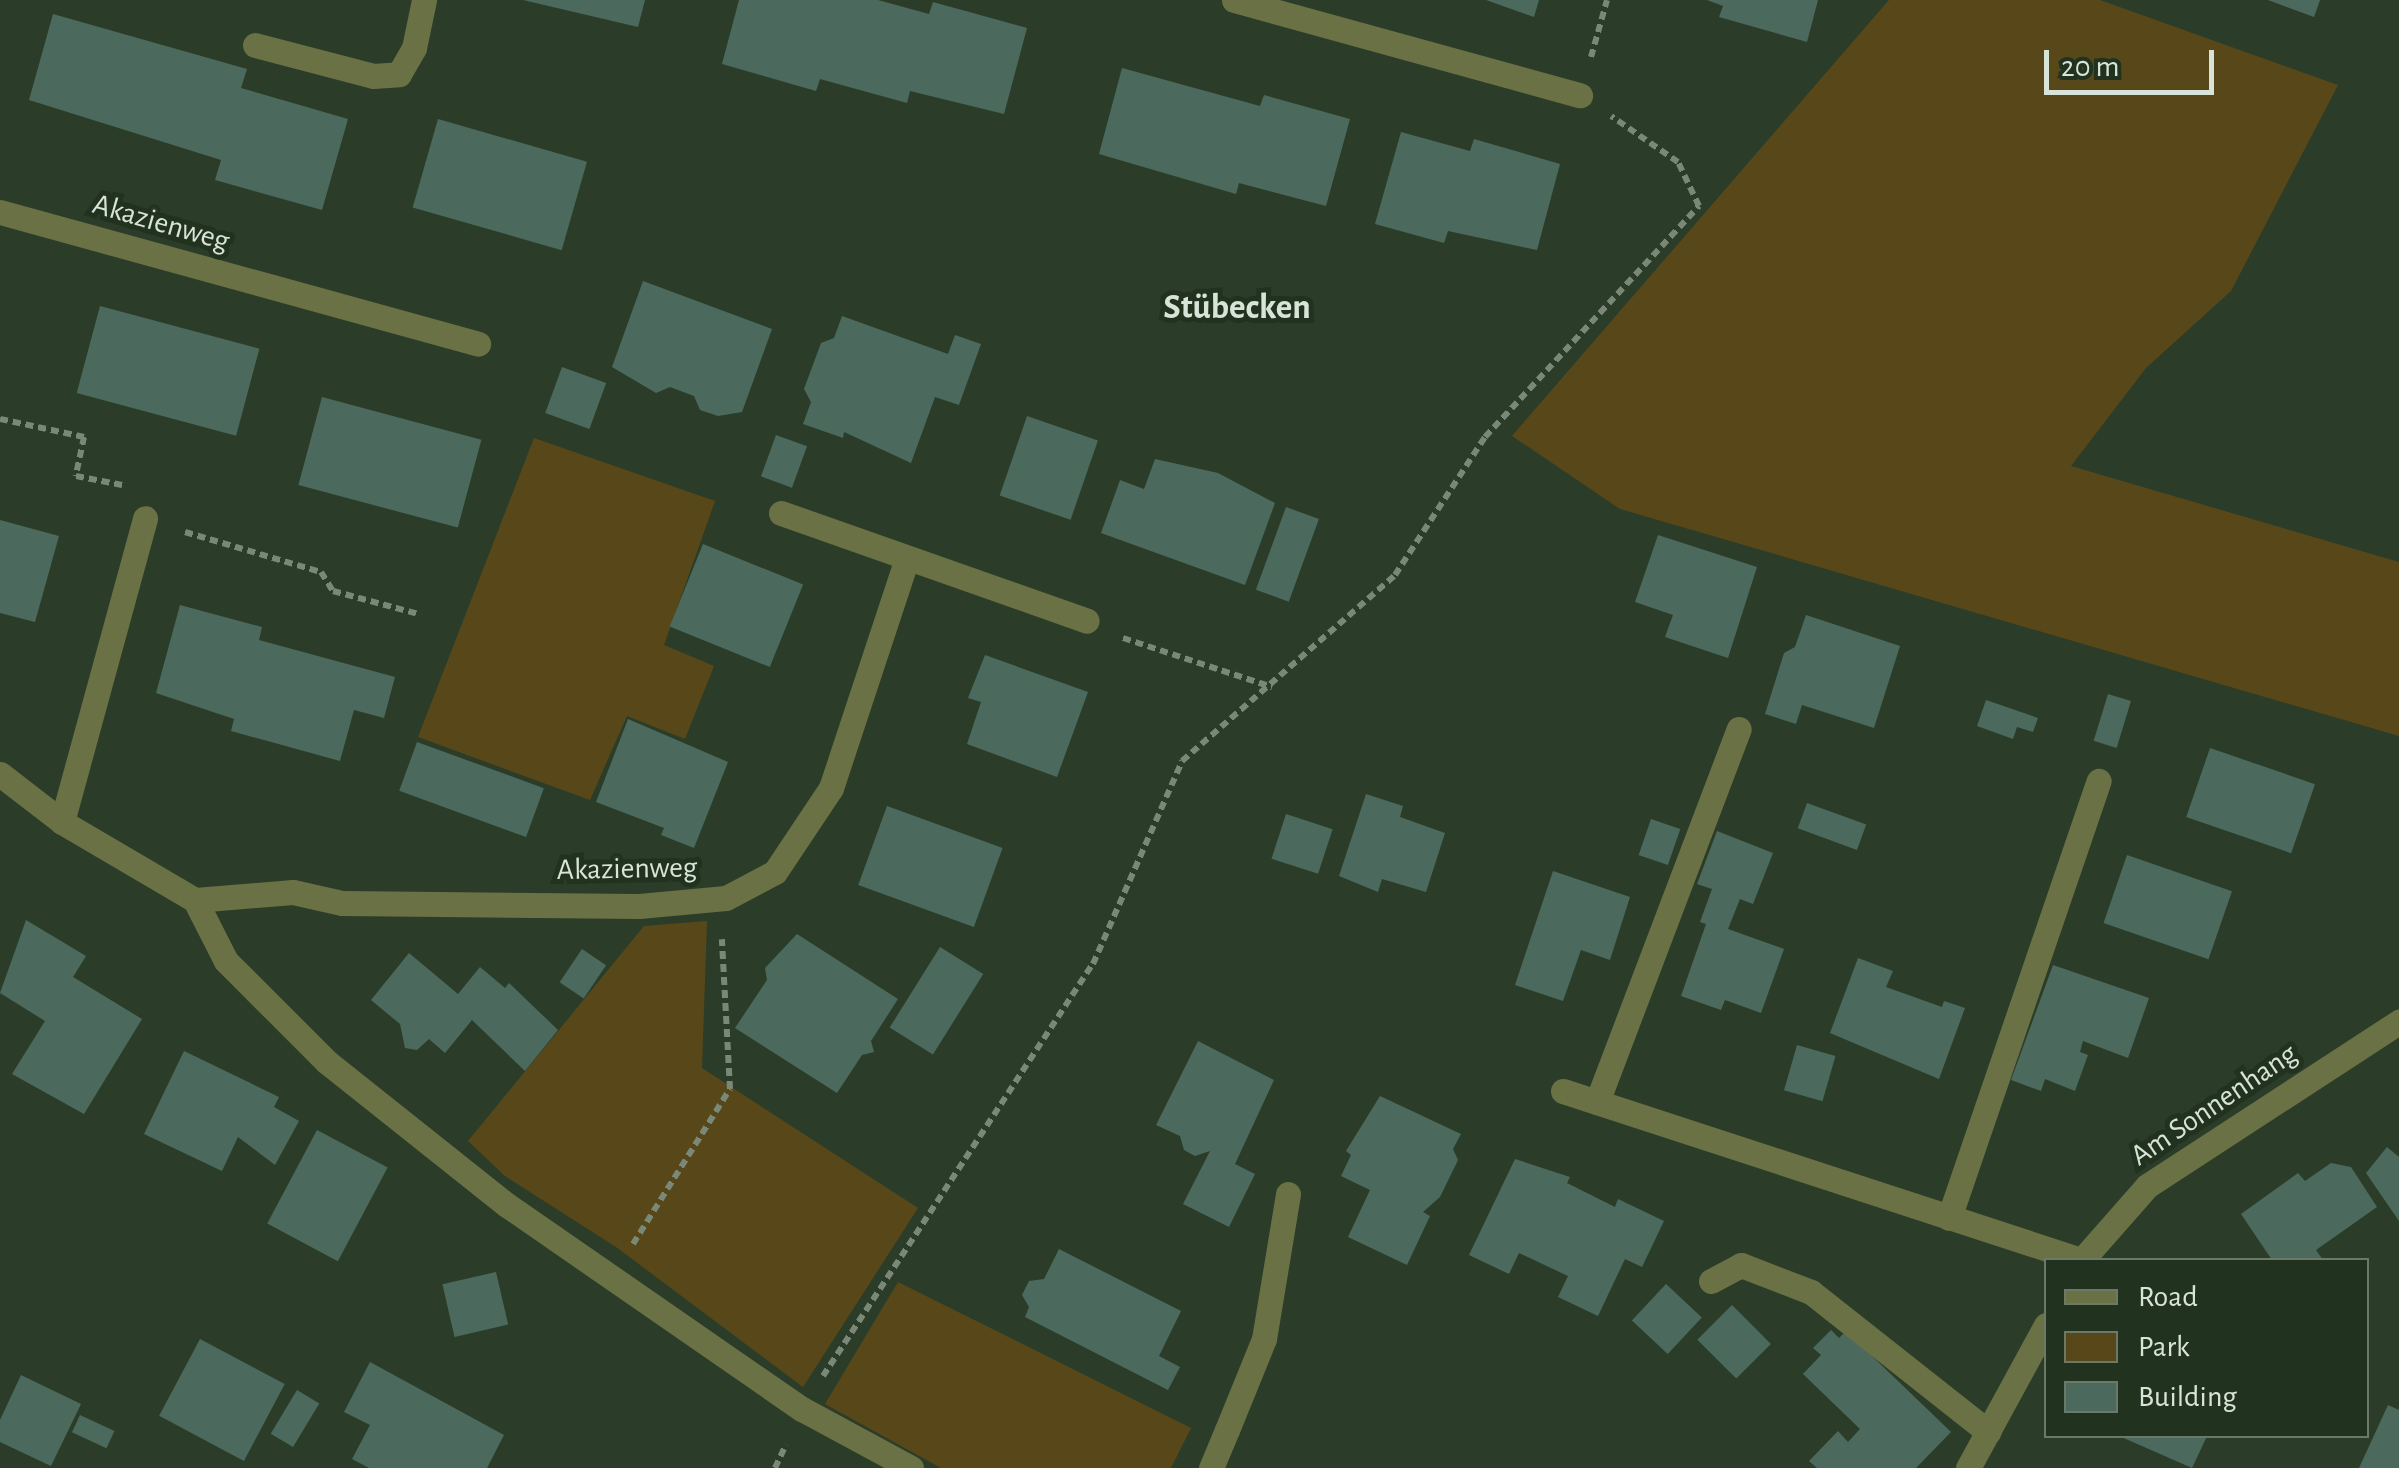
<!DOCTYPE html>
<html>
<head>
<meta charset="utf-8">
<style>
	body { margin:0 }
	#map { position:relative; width:2399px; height:1468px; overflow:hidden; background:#2b3d29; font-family:"Alegreya Sans",sans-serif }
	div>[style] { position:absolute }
	.green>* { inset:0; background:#584819 }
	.building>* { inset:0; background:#4b6a5d; transform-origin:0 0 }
	.path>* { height:6px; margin-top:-3px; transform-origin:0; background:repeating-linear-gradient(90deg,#7a8878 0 8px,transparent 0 13px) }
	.service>* { height:25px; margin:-12.5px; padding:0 12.5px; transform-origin:12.5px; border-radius:12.5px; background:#6a7145 }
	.minor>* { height:25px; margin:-12.5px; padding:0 12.5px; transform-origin:12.5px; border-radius:12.5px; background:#6a7145 }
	span { translate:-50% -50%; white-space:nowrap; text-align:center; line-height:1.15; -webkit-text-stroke:10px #21321f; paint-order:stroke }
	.street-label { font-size:30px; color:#d9e4d8 }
	.quarter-label { font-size:35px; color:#d9e4d8; font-weight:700 }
	.legend { position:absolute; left:2044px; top:1258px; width:325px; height:180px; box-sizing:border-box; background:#21321f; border:2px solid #6b7969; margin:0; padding:12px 18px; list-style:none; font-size:30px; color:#d9e4d8 }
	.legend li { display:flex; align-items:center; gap:20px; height:50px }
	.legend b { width:50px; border:2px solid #6b7969 }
	.scale { position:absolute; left:2044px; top:50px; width:170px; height:45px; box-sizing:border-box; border:5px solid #d9e4d8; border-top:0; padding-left:12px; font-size:30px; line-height:35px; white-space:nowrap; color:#d9e4d8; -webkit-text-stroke:8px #21321f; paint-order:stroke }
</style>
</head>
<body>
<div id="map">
	<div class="green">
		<i style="clip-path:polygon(1889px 0,2100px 0,2338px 85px,2231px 291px,2146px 368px,2071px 466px,2399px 562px,2399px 736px,1620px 509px,1512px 436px)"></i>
		<i style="clip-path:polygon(534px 438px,715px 501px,664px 645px,714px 666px,685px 739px,627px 716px,590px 800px,418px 737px)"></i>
		<i style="clip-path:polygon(707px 921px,702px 1068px,918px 1208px,803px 1387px,616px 1247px,505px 1176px,468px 1141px,644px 926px)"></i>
		<i style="clip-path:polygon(898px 1282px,1191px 1428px,1171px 1468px,941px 1468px,825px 1404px)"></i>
	</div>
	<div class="building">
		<i style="clip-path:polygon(523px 0,645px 0,638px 27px)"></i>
		<i style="clip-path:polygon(739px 0,878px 0,929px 14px,933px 2px,1027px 28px,1004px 114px,910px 91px,907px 103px,820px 79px,816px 91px,722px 64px)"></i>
		<i style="clip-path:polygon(1486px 0,1539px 0,1534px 17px)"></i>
		<i style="clip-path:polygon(1707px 0,1818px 0,1807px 42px,1719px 17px,1723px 6px)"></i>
		<i style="clip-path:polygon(2268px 0,2320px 0,2314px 17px)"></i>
		<i style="clip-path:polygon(53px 14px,247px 69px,241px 88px,348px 119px,322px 210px,215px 180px,221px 160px,29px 100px)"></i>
		<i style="clip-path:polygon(1122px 68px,1260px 106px,1264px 95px,1350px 119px,1326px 206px,1239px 183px,1236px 194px,1099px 154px)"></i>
		<i style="left:438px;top:119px;width:155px;height:92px;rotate:16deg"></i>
		<i style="clip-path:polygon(1401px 132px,1470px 151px,1474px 139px,1560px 164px,1537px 250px,1448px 231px,1444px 243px,1375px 224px)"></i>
		<i style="clip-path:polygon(643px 281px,772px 329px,742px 412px,718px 416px,700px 410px,694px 396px,670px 387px,656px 393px,612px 367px)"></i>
		<i style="left:100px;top:306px;width:165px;height:90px;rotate:15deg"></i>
		<i style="clip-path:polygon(842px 316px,948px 354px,955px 335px,981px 344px,959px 405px,935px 397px,911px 463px,844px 432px,843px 438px,803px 424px,811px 402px,804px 389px,821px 343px,834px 338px)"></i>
		<i style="left:562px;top:367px;width:47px;height:49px;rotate:20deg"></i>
		<i style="left:322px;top:397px;width:165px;height:91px;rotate:15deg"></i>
		<i style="left:1027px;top:416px;width:75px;height:84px;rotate:19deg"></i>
		<i style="left:776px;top:435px;width:33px;height:44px;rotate:20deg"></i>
		<i style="clip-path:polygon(1155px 459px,1218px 473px,1275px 503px,1245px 585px,1101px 533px,1120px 480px,1144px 489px)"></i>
		<i style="left:1286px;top:507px;width:35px;height:88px;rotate:20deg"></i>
		<i style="clip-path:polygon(0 520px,59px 536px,35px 622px,0 613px)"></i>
		<i style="clip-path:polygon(1658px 535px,1757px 567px,1728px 658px,1665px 637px,1673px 615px,1635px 602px)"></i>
		<i style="left:703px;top:544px;width:108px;height:89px;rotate:22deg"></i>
		<i style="clip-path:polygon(180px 605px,262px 627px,259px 640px,395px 677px,384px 718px,354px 710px,340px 761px,231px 731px,234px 719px,156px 693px)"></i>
		<i style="clip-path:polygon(1806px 615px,1900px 646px,1874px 728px,1802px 705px,1796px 724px,1765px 714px,1784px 653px,1795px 647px)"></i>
		<i style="clip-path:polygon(985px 655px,1088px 692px,1057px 777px,967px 744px,981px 702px,968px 698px)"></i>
		<i style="left:2108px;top:694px;width:24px;height:49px;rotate:17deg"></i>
		<i style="clip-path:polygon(1986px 700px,2038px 718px,2033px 732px,2017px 727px,2013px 739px,1977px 726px)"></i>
		<i style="clip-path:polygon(628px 719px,728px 762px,694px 848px,661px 835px,664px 828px,596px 802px)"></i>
		<i style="left:417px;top:742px;width:135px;height:52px;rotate:20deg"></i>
		<i style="left:2210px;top:748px;width:111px;height:73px;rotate:19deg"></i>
		<i style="clip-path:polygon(1366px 794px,1403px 806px,1400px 817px,1445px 833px,1426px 892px,1382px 879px,1378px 892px,1339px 876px)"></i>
		<i style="left:1807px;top:803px;width:63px;height:27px;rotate:20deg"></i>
		<i style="left:887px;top:806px;width:123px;height:84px;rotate:20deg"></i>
		<i style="left:1286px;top:814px;width:49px;height:47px;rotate:18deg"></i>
		<i style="left:1651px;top:819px;width:31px;height:38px;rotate:19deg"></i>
		<i style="clip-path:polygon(1717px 831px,1773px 853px,1753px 904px,1740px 899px,1728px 929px,1784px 949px,1761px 1013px,1725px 1000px,1721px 1010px,1681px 996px,1706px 924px,1700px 922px,1712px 889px,1697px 884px)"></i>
		<i style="left:2127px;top:855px;width:111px;height:72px;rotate:19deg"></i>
		<i style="clip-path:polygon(1553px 871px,1630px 897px,1610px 960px,1581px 950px,1563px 1001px,1515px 985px)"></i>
		<i style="clip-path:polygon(26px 920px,86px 956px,73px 977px,142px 1019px,84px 1114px,12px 1074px,45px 1021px,0 993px)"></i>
		<i style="clip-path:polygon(797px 934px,898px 999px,871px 1041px,874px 1052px,862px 1055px,837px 1093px,735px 1028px,767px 980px,765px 968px)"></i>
		<i style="left:940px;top:947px;width:51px;height:95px;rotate:32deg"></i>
		<i style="left:582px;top:949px;width:29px;height:40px;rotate:34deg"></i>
		<i style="clip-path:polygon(409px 953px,458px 994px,480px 967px,505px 988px,509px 983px,558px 1030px,525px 1071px,472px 1020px,445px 1053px,429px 1039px,417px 1050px,405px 1048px,400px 1024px,371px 1000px)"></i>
		<i style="clip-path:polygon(1858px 958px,1893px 971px,1886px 987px,1942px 1007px,1944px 1001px,1965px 1008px,1939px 1079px,1830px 1033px)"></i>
		<i style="clip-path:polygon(2053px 965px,2149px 998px,2128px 1058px,2083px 1041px,2080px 1052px,2088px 1055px,2075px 1091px,2045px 1079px,2041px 1091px,2011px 1080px)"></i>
		<i style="clip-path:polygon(1198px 1041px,1274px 1080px,1235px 1164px,1255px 1174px,1229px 1227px,1183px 1204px,1210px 1151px,1195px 1156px,1184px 1150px,1180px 1136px,1156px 1125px)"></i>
		<i style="left:1797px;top:1045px;width:40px;height:47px;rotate:16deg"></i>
		<i style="clip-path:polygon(184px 1051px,279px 1097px,274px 1107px,299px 1121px,275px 1165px,238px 1137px,222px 1171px,144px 1134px)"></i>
		<i style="clip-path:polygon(1380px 1096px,1461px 1134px,1453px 1149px,1458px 1160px,1440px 1197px,1423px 1212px,1430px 1216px,1407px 1265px,1348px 1237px,1370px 1190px,1341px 1176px,1351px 1155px,1346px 1151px)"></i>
		<i style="left:317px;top:1130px;width:80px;height:106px;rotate:28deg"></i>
		<i style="clip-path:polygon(2387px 1147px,2399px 1157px,2399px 1221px,2366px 1173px)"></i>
		<i style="clip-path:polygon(1515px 1159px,1570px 1177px,1567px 1183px,1615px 1207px,1618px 1199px,1664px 1221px,1642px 1267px,1625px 1259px,1598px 1316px,1558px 1297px,1568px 1276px,1519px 1253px,1509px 1274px,1469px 1255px)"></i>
		<i style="clip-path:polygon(2331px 1163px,2351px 1167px,2377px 1207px,2316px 1250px,2323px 1260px,2272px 1260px,2241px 1214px,2298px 1173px,2305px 1181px)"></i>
		<i style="clip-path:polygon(1059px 1249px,1181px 1311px,1159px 1356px,1180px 1367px,1168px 1390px,1025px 1317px,1029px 1307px,1022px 1295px,1029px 1281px,1044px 1279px)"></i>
		<i style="left:496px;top:1272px;width:54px;height:55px;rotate:77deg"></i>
		<i style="left:1666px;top:1284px;width:49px;height:50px;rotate:43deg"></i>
		<i style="left:1732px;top:1305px;width:55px;height:49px;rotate:45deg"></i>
		<i style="clip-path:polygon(1831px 1330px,1839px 1338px,1846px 1331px,1951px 1432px,1916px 1468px,1817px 1468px,1809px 1461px,1838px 1431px,1848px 1442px,1860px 1429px,1803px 1374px,1821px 1355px,1813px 1348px)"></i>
		<i style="left:200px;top:1339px;width:96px;height:87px;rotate:28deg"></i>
		<i style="clip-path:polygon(370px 1362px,504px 1435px,487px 1468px,369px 1468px,352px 1459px,370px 1425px,344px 1412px)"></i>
		<i style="clip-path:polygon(21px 1375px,81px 1404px,51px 1466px,0 1442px,0 1420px)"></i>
		<i style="left:297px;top:1390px;width:26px;height:51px;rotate:31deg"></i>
		<i style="clip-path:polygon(2388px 1405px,2399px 1410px,2399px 1468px,2359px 1468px)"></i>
		<i style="left:80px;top:1415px;width:38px;height:19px;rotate:25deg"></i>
		<i style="clip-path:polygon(2119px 1436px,2207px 1436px,2192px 1468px)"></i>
	</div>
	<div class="path">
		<i style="left:1591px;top:57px;width:59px;rotate:-74.3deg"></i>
		<i style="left:0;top:419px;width:86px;rotate:12.1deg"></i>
		<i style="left:84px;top:437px;width:40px;rotate:102deg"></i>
		<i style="left:76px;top:476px;width:47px;rotate:11.1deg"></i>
		<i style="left:185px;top:532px;width:142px;rotate:16.4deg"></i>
		<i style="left:321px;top:572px;width:22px;rotate:58deg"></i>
		<i style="left:333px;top:591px;width:88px;rotate:15.1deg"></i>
		<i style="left:1123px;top:638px;width:157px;rotate:18.2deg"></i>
		<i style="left:633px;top:1244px;width:183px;rotate:-58deg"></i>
		<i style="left:730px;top:1089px;width:150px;rotate:-93.1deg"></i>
		<i style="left:823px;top:1376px;width:493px;rotate:-56.8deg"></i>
		<i style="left:1093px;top:964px;width:222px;rotate:-66.3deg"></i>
		<i style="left:1182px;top:761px;width:283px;rotate:-41.1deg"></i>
		<i style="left:1395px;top:575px;width:165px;rotate:-56.9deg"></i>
		<i style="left:1485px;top:437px;width:315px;rotate:-47.2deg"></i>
		<i style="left:1699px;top:206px;width:49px;rotate:-115.5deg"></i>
		<i style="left:1678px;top:162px;width:81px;rotate:-145.5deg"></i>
		<i style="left:775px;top:1468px;width:26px;rotate:-65deg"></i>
	</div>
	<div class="service">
		<i style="left:255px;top:45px;width:122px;rotate:14.7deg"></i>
		<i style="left:373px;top:76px;width:26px;rotate:-4deg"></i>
		<i style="left:399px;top:74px;width:30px;rotate:-60deg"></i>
		<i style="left:414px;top:48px;width:49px;rotate:-78.2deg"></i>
		<i style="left:62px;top:822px;width:315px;rotate:-74.7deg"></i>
		<i style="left:1563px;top:1091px;width:545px;rotate:18.07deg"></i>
		<i style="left:1597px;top:1102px;width:399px;rotate:-69.2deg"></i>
		<i style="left:507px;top:1205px;width:359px;rotate:34.7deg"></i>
		<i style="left:802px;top:1409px;width:124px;rotate:28.4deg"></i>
		<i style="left:1949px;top:1218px;width:462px;rotate:-71.1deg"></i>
		<i style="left:1711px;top:1281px;width:34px;rotate:-28deg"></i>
		<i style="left:1741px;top:1265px;width:75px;rotate:21.1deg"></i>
		<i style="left:1811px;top:1292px;width:226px;rotate:38.3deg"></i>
		<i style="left:1227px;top:1430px;width:98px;rotate:-67.9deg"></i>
		<i style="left:1264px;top:1339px;width:147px;rotate:-80.6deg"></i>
	</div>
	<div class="minor">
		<i style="left:1234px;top:0;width:359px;rotate:15.4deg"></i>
		<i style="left:0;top:212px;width:496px;rotate:15.4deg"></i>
		<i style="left:781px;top:513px;width:324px;rotate:19.4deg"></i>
		<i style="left:0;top:774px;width:78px;rotate:37.7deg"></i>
		<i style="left:62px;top:822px;width:154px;rotate:30.4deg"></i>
		<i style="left:195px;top:900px;width:68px;rotate:63.1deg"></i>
		<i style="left:226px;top:961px;width:143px;rotate:45deg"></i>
		<i style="left:327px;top:1062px;width:230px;rotate:38.5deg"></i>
		<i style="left:195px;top:900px;width:98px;rotate:-4.7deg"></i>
		<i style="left:293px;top:892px;width:50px;rotate:12.7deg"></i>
		<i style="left:342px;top:903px;width:297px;rotate:0.6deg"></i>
		<i style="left:639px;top:906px;width:87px;rotate:-5.3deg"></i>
		<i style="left:726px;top:898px;width:55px;rotate:-28deg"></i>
		<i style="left:775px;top:872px;width:101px;rotate:-56.3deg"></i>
		<i style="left:831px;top:788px;width:239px;rotate:-71.7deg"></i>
		<i style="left:2082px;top:1260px;width:98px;rotate:-48.7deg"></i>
		<i style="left:2147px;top:1186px;width:301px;rotate:-33.1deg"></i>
		<i style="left:1211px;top:1468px;width:41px;rotate:-67.2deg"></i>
		<i style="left:1968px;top:1468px;width:163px;rotate:-61.4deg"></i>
	</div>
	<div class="street-label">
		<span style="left:161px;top:223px;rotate:16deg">Akazienweg</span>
		<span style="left:627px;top:869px;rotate:-1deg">Akazienweg</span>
		<span style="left:2214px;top:1105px;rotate:-34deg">Am Sonnenhang</span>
	</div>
	<div class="quarter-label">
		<span style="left:1237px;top:308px">Stübecken</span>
	</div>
	<ul class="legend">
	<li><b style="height:12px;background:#6a7145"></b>Road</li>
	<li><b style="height:28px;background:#584819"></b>Park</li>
	<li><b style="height:28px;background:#4b6a5d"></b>Building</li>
	</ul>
	<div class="scale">20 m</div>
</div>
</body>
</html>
